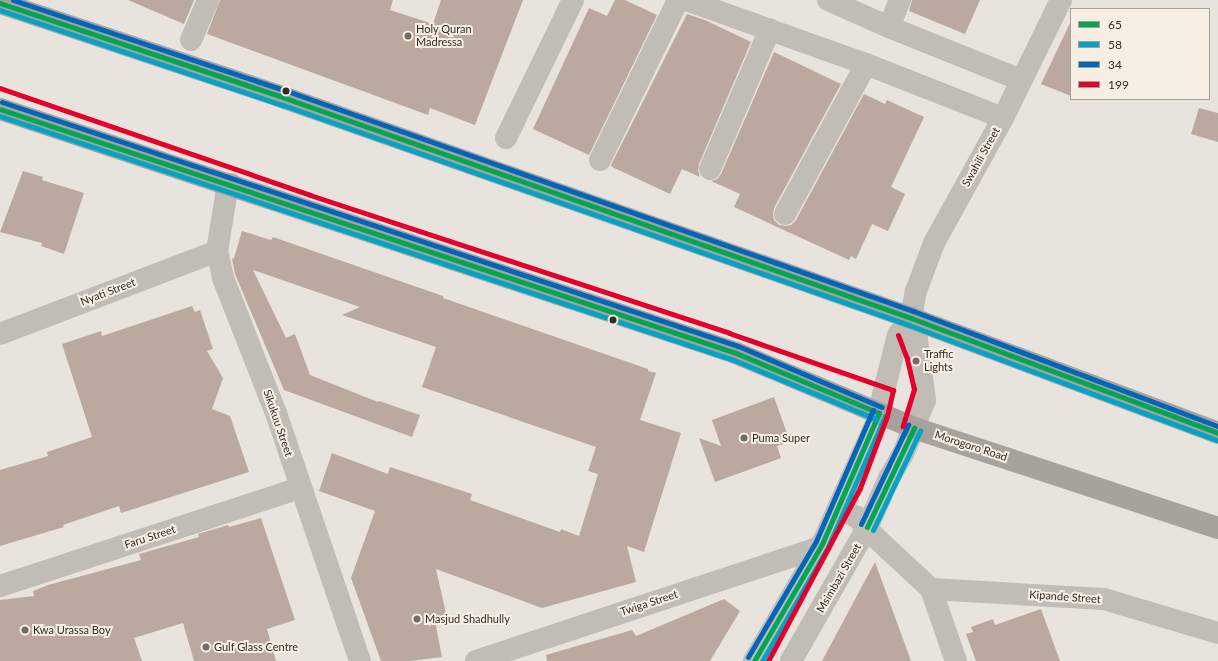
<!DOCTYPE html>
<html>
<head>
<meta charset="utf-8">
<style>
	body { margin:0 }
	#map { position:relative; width:1218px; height:661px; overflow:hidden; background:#e9e3dd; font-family:Lato,sans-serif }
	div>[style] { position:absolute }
	.building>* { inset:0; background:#bba9a0 }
	.minor>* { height:22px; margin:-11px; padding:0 11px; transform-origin:11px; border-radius:11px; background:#c2bcb7 }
	.highway>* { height:22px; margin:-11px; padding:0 11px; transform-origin:11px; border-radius:11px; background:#a8a29d }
	.bus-1>* { height:5px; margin:-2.5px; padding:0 2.5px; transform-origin:2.5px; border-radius:2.5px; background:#00a651 }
	.bus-2>* { height:5px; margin:-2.5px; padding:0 2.5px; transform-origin:2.5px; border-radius:2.5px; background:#02a3c6 }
	.bus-3>* { height:5px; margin:-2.5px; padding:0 2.5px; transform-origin:2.5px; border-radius:2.5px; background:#0065bd }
	.bus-4>* { height:5px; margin:-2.5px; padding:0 2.5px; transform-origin:2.5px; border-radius:2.5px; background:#e4002b }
	.dots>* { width:11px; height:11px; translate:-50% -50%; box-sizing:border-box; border:2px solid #f7eee4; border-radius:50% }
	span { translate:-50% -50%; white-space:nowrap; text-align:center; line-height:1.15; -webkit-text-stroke:4px #f7eee4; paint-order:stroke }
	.poi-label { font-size:11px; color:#322a26 }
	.left { translate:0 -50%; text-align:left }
	.street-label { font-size:11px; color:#322a26 }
	.legend { position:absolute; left:1070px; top:8px; width:140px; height:92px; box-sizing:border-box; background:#f7eee4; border:1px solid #a8a098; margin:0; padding:5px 7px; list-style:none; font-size:12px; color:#322a26 }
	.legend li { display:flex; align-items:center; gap:8px; height:20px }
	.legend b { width:20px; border:1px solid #a8a098 }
</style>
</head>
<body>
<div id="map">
	<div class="building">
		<i style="clip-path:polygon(128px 0,194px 0,184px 24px)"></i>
		<i style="clip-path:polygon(220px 0,393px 0,390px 10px,433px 24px,441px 0,523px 0,475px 125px,430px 108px,428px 115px,207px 34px)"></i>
		<i style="clip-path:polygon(615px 0,625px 0,657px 15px,589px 155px,533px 129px,589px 8px,607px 16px)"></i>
		<i style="clip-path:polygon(912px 0,980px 0,965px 34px,909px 11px)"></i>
		<i style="clip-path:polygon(687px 14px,705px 20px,751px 42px,699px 164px,698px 171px,700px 177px,682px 169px,670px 194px,612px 167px,611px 165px)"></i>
		<i style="clip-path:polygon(1071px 21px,1071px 96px,1041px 84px)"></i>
		<i style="clip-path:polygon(774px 52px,841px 84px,774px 208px,773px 214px,774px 220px,779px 225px,786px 226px,791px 225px,796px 220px,864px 94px,885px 104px,887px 100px,924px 117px,891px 187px,905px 194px,888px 231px,872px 224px,856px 259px,851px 256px,849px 260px,734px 207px,740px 194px,711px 181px,717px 179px,721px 174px)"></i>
		<i style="clip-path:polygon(1199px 108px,1218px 113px,1218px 142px,1191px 134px)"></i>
		<i style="clip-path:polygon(23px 171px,43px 177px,42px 180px,84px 193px,64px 254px,41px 246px,42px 243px,0 232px)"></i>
		<i style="clip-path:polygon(242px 231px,271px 240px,273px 237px,443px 296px,443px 298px,648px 369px,648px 371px,656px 373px,640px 420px,681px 433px,644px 552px,627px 546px,636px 582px,542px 608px,436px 569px,447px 618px,435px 621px,442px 657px,410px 661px,381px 661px,351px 578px,375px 511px,319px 491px,332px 453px,388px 474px,390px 467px,472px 494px,470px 500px,560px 532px,561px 529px,579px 536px,598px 474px,588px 471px,596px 447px,422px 387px,436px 347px,342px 315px,360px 307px,253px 270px,286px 338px,295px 334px,310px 375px,378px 402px,379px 401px,420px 415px,412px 437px,284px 390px,235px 274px,232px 259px,234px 258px)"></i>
		<i style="clip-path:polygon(192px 306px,195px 312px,200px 310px,213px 349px,207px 351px,223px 378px,212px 409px,230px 416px,249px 472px,121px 513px,119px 506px,63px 525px,64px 527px,0 546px,0 470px,48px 456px,47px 452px,92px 437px,62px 344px,101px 331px,102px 336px)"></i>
		<i style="clip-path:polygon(774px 397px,790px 442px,777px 446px,781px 458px,715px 482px,699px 438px,721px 446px,712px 420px)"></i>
		<i style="clip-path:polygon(261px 518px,295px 620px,267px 629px,276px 661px,194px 661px,183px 623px,134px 638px,142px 661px,0 661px,0 600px,34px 596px,33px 591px,48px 585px,141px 560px,139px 554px,199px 537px,198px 534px,228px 525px,229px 527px)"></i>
		<i style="clip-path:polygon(875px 562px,911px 661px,822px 661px)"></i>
		<i style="clip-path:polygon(724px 599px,740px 611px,710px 661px,547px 661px,546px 655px,632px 630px,636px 636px)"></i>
		<i style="clip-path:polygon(1041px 609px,1060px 661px,976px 661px,966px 634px,973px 632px,971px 627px,993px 619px,995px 625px)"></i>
	</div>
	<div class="minor">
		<i style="left:686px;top:0;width:191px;rotate:19.6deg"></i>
		<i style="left:866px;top:64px;width:147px;rotate:21.5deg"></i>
		<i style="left:828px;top:0;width:67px;rotate:23.9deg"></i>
		<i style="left:889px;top:27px;width:142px;rotate:21.9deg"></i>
		<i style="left:889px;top:27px;width:29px;rotate:-68deg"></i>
		<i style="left:191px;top:40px;width:43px;rotate:-67deg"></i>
		<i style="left:506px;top:138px;width:153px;rotate:-64.1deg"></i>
		<i style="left:600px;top:160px;width:178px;rotate:-64deg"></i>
		<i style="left:710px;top:169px;width:152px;rotate:-66.8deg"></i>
		<i style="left:231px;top:184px;width:13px;rotate:113deg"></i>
		<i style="left:226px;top:196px;width:56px;rotate:99.3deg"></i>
		<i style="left:217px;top:251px;width:28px;rotate:77deg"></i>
		<i style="left:223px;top:278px;width:145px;rotate:68.6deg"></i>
		<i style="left:276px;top:413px;width:262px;rotate:71.3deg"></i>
		<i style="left:785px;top:214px;width:170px;rotate:-61.6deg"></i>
		<i style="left:0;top:334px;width:232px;rotate:-20.9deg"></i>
		<i style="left:839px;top:508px;width:20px;rotate:27deg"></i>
		<i style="left:857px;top:517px;width:27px;rotate:48deg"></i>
		<i style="left:875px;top:537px;width:76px;rotate:42.9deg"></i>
		<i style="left:931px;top:589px;width:76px;rotate:70.9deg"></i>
		<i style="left:0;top:586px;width:316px;rotate:-18.1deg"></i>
		<i style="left:931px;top:589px;width:173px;rotate:3.3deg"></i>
		<i style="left:1104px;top:599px;width:119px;rotate:16.6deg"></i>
		<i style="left:476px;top:661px;width:356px;rotate:-18.3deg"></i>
		<i style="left:814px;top:549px;width:9px;rotate:-32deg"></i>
		<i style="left:754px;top:661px;width:135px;rotate:-59.8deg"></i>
		<i style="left:822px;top:544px;width:133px;rotate:-65.9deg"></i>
		<i style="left:876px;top:423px;width:91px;rotate:-76deg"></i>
		<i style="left:898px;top:335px;width:21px;rotate:-53deg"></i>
		<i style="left:911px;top:318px;width:27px;rotate:-80deg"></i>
		<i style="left:916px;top:291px;width:51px;rotate:-69.4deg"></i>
		<i style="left:934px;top:243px;width:143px;rotate:-61.1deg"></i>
		<i style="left:1003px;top:118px;width:131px;rotate:-63.8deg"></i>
		<i style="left:791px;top:661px;width:153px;rotate:-60.3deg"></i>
		<i style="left:867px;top:528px;width:55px;rotate:-66.3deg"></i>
		<i style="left:889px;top:478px;width:28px;rotate:-60deg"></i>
		<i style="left:903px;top:454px;width:58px;rotate:-67.8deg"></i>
		<i style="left:925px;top:400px;width:61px;rotate:-97.6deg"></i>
		<i style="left:917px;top:340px;width:23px;rotate:-105deg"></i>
	</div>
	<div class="highway">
		<i style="left:0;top:3px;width:300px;rotate:18.4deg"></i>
		<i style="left:285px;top:98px;width:664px;rotate:19.36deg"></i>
		<i style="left:911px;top:318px;width:328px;rotate:20.5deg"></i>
		<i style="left:0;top:109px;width:775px;rotate:18.34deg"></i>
		<i style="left:736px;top:353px;width:193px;rotate:22.8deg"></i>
		<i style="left:914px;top:428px;width:320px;rotate:18.2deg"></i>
	</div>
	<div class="bus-1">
		<i style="left:0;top:3px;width:300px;rotate:18.4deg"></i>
		<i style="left:285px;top:98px;width:664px;rotate:19.36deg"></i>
		<i style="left:911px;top:318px;width:328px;rotate:20.5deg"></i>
		<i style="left:0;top:109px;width:775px;rotate:18.34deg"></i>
		<i style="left:736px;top:353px;width:155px;rotate:22.8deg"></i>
		<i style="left:867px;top:527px;width:110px;rotate:-64.6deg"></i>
		<i style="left:754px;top:661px;width:135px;rotate:-59.8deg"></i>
		<i style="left:822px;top:544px;width:143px;rotate:-66.5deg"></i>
	</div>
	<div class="bus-2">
		<i style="left:0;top:10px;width:299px;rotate:18.6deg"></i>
		<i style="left:283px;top:105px;width:664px;rotate:19.36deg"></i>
		<i style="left:909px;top:325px;width:328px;rotate:20.5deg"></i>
		<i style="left:0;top:116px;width:773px;rotate:18.39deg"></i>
		<i style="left:734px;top:360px;width:154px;rotate:22.6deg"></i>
		<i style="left:873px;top:530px;width:110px;rotate:-64.6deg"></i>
		<i style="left:762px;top:661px;width:132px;rotate:-59.9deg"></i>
		<i style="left:828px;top:547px;width:143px;rotate:-66.5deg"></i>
	</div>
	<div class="bus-3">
		<i style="left:13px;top:0;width:289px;rotate:18.4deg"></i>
		<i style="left:287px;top:91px;width:664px;rotate:19.36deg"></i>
		<i style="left:913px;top:311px;width:326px;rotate:20.7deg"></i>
		<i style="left:2px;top:102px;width:775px;rotate:18.34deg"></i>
		<i style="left:738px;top:346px;width:156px;rotate:23deg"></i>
		<i style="left:861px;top:524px;width:110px;rotate:-64.6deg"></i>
		<i style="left:748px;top:657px;width:134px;rotate:-59.6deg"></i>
		<i style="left:816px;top:541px;width:143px;rotate:-66.5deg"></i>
	</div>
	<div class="bus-4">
		<i style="left:0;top:88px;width:328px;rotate:19deg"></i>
		<i style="left:310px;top:195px;width:441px;rotate:18.2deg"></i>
		<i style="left:729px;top:333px;width:174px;rotate:19.2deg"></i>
		<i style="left:893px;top:390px;width:27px;rotate:103deg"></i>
		<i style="left:887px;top:416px;width:77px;rotate:110.6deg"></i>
		<i style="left:860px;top:488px;width:196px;rotate:118deg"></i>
		<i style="left:898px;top:335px;width:26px;rotate:69deg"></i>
		<i style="left:907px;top:359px;width:31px;rotate:77deg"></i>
		<i style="left:914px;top:389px;width:39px;rotate:107deg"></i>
	</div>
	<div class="dots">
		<i style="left:408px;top:36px;background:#726b66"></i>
		<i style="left:286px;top:91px;background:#322a26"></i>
		<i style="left:613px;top:320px;background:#322a26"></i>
		<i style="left:916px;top:361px;background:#726b66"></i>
		<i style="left:744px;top:438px;background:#726b66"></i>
		<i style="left:417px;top:619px;background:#726b66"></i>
		<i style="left:25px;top:630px;background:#726b66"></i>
		<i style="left:206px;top:647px;background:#726b66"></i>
	</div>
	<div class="poi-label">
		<span class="left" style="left:416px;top:36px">Holy Quran<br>Madressa</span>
		<span class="left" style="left:924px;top:361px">Traffic<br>Lights</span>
		<span class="left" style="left:752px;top:438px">Puma Super</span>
		<span class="left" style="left:425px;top:619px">Masjud Shadhully</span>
		<span class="left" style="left:33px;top:630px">Kwa Urassa Boy</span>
		<span class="left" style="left:214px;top:647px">Gulf Glass Centre</span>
	</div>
	<div class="street-label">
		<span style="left:981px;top:157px;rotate:-61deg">Swahili Street</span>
		<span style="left:108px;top:292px;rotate:-21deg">Nyati Street</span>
		<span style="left:278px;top:423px;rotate:71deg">Sikukuu Street</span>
		<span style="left:971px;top:446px;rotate:18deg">Morogoro Road</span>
		<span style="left:150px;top:537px;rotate:-18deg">Faru Street</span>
		<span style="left:839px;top:578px;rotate:-60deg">Msimbazi Street</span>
		<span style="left:1065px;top:597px;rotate:4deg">Kipande Street</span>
		<span style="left:649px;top:603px;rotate:-18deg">Twiga Street</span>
	</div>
	<ul class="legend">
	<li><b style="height:5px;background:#00a651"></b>65</li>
	<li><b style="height:5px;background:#02a3c6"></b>58</li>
	<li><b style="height:5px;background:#0065bd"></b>34</li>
	<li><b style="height:5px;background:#e4002b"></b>199</li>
	</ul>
</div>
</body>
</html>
